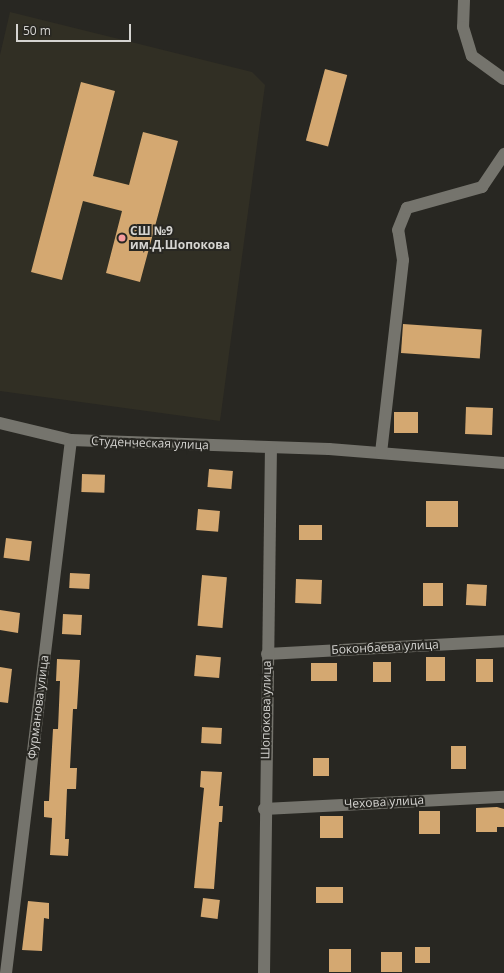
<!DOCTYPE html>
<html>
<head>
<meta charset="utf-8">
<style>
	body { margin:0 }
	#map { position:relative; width:504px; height:973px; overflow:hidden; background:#282722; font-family:"Open Sans",sans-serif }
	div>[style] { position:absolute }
	.built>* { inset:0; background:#312f24 }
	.building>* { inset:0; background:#d4a871; transform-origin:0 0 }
	.minor>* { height:12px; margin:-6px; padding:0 6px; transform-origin:6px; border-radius:6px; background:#75746d }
	.dots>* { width:11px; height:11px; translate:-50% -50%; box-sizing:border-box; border:2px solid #282722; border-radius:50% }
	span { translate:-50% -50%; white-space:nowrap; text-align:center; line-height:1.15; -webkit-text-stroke:4px #282722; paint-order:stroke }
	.poi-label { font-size:12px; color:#d5d4d1; font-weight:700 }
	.left { translate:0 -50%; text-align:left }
	.street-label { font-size:12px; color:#d5d4d1 }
	.scale { position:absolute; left:16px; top:24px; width:115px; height:18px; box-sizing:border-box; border:2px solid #d5d4d1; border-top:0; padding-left:5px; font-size:12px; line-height:14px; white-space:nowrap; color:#d5d4d1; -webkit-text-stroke:3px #282722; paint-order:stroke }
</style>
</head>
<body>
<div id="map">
	<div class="built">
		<i style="clip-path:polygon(10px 12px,252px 72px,265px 85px,220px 421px,0 391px,0 55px)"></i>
	</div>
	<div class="building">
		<i style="left:325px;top:69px;width:23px;height:74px;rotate:15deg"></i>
		<i style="clip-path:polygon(81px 82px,115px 91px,93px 176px,129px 185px,143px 132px,178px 141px,140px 282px,106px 273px,122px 211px,83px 201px,62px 280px,31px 272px)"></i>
		<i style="left:403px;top:324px;width:79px;height:29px;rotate:4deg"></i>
		<i style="left:466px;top:407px;width:27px;height:27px;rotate:2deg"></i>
		<i style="left:394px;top:412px;width:24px;height:21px"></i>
		<i style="left:209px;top:469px;width:24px;height:18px;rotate:5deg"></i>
		<i style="left:82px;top:474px;width:23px;height:18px;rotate:2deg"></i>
		<i style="left:426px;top:501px;width:32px;height:26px"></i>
		<i style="left:198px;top:509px;width:22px;height:21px;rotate:5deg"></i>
		<i style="left:299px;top:525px;width:23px;height:15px"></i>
		<i style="left:6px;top:538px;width:26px;height:20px;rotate:7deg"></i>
		<i style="left:70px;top:573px;width:20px;height:15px;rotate:3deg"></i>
		<i style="left:202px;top:575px;width:25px;height:51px;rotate:5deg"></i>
		<i style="left:296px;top:579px;width:26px;height:24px;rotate:2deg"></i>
		<i style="left:423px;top:583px;width:20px;height:23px"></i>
		<i style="left:467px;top:584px;width:20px;height:21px;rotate:3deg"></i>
		<i style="clip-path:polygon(0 610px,20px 613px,18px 633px,0 630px)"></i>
		<i style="left:63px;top:614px;width:19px;height:20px;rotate:3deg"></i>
		<i style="left:196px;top:655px;width:25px;height:21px;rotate:5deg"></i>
		<i style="left:426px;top:657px;width:19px;height:24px"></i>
		<i style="clip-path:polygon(57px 659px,80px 660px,77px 709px,73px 709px,70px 768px,77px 768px,76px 789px,67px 789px,65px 839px,69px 839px,68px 856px,50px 855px,52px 818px,44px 817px,44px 801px,49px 801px,53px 729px,58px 729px,60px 681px,56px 681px)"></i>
		<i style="left:476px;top:659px;width:17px;height:23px"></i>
		<i style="left:373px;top:662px;width:18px;height:20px"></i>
		<i style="left:311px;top:663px;width:26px;height:18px"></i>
		<i style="clip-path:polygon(0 667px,12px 669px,8px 703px,0 702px)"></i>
		<i style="left:202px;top:727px;width:20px;height:16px;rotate:3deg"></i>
		<i style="left:451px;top:746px;width:15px;height:23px"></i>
		<i style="left:313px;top:758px;width:16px;height:18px"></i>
		<i style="clip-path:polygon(201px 771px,222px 772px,219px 806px,223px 806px,222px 822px,219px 822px,214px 889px,194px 888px,204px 788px,200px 787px)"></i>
		<i style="clip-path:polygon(497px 807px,504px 809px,504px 827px,497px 827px,497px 832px,476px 832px,476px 808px)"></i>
		<i style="left:419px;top:811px;width:21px;height:23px"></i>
		<i style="left:320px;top:816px;width:23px;height:22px"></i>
		<i style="left:316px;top:887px;width:27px;height:16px"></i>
		<i style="left:203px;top:898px;width:17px;height:19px;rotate:7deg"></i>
		<i style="clip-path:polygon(28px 901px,49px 903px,49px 919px,44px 918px,42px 951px,22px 950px)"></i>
		<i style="left:415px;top:947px;width:15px;height:16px"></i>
		<i style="left:329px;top:949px;width:22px;height:23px"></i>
		<i style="left:381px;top:952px;width:21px;height:20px"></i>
	</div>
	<div class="minor">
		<i style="left:464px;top:0;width:27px;rotate:92deg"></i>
		<i style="left:463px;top:27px;width:30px;rotate:73deg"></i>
		<i style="left:472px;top:56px;width:39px;rotate:36deg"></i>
		<i style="left:0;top:423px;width:73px;rotate:13.5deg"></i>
		<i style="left:71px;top:440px;width:258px;rotate:2deg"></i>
		<i style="left:329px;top:449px;width:176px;rotate:4.6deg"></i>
		<i style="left:381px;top:453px;width:194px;rotate:-83.5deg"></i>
		<i style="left:403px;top:260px;width:30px;rotate:-99deg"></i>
		<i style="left:398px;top:230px;width:24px;rotate:-68deg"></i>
		<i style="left:407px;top:208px;width:78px;rotate:-15.6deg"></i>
		<i style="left:482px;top:187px;width:40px;rotate:-56deg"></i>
		<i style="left:267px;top:654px;width:237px;rotate:-3.1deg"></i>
		<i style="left:264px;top:809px;width:240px;rotate:-2.9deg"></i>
		<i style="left:6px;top:973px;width:537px;rotate:-83.05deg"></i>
		<i style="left:264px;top:973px;width:525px;rotate:-89.24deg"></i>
	</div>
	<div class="dots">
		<i style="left:122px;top:238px;background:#f59b9d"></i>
	</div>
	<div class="poi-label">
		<span class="left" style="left:130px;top:238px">СШ №9<br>им.Д.Шопокова</span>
	</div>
	<div class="street-label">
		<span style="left:150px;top:443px;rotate:2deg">Студенческая улица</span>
		<span style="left:385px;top:647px;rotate:-3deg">Боконбаева улица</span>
		<span style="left:38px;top:707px;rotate:-83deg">Фурманова улица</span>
		<span style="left:266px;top:710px;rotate:-89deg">Шопокова улица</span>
		<span style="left:384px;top:802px;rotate:-3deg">Чехова улица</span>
	</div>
	<div class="scale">50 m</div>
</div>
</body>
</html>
